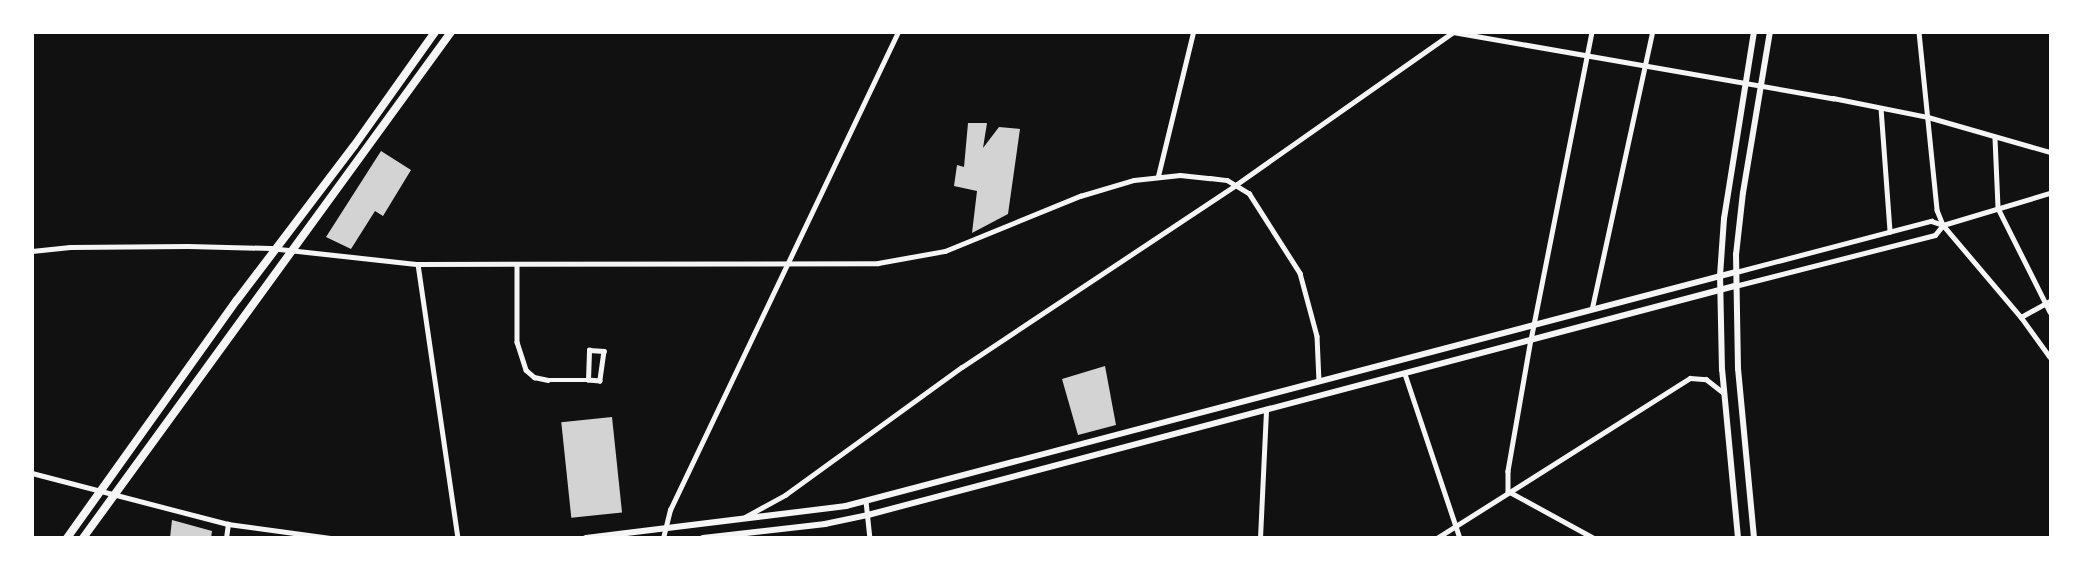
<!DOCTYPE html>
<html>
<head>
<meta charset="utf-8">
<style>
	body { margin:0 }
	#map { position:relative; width:2083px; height:570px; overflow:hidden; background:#111; font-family:Montserrat,sans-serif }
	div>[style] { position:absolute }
	.building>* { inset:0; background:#d3d3d3; transform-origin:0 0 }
	.minor>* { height:4.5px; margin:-2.25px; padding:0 2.25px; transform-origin:2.25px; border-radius:2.25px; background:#f5f5f5 }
	.tertiary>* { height:5.5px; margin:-2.75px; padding:0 2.75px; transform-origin:2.75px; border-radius:2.75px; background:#f5f5f5 }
	.primary>* { height:8px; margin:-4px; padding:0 4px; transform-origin:4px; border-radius:4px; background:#f5f5f5 }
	span { translate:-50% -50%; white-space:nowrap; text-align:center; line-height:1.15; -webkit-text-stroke:5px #fff; paint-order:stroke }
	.frame { position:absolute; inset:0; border:34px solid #fff; pointer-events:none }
</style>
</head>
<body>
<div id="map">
	<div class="building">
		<i style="clip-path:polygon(968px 123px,987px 123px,983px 148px,999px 127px,1020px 129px,1008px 214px,972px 233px,977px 191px,954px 186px,957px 165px,964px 167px)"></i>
		<i style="clip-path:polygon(381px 151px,411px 170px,383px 216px,375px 211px,351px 249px,326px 237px)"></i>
		<i style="clip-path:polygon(1105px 366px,1116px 425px,1078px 435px,1062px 379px)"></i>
		<i style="left:612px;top:417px;width:96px;height:51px;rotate:84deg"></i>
		<i style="clip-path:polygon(172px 520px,212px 531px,211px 538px,170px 538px)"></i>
	</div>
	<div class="minor">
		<i style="left:1453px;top:32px;width:386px;rotate:9.9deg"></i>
		<i style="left:1833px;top:98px;width:97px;rotate:11.3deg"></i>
		<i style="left:1928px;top:117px;width:127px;rotate:16deg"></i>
		<i style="left:1592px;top:32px;width:313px;rotate:101.2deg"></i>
		<i style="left:1531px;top:339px;width:134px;rotate:99.9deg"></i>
		<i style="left:1508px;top:471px;width:20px;rotate:90deg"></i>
		<i style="left:1508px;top:491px;width:98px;rotate:28.7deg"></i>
		<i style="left:1919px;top:32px;width:179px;rotate:84.2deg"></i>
		<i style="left:1937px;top:210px;width:16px;rotate:68deg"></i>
		<i style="left:1943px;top:225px;width:121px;rotate:49.7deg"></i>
		<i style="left:2021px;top:317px;width:49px;rotate:54.1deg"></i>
		<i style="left:1881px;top:108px;width:124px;rotate:85.8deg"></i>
		<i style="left:1995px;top:138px;width:70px;rotate:87.5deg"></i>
		<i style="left:1998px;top:208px;width:116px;rotate:63.4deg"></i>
		<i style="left:1158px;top:176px;width:148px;rotate:-76.3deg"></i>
		<i style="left:1943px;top:225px;width:112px;rotate:-16.7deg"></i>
		<i style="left:32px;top:251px;width:38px;rotate:-6deg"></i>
		<i style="left:70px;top:247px;width:118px;rotate:-0.5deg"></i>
		<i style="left:188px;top:246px;width:82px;rotate:1.4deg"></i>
		<i style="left:270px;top:248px;width:149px;rotate:6.2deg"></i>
		<i style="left:418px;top:264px;width:460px;rotate:-0.1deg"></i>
		<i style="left:878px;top:263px;width:68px;rotate:-10.2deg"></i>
		<i style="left:945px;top:251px;width:146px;rotate:-22.2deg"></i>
		<i style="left:1080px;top:196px;width:56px;rotate:-16.5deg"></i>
		<i style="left:1134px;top:180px;width:46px;rotate:-6.2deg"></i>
		<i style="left:1180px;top:175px;width:30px;rotate:6deg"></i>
		<i style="left:1210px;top:178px;width:17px;rotate:7deg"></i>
		<i style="left:1227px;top:180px;width:26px;rotate:31deg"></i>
		<i style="left:1249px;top:193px;width:95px;rotate:57.5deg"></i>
		<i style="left:1300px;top:273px;width:65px;rotate:74.9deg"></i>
		<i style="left:1317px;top:336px;width:45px;rotate:87.5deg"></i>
		<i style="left:418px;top:264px;width:277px;rotate:81.7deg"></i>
		<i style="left:517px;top:265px;width:77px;rotate:90deg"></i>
		<i style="left:517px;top:342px;width:29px;rotate:72deg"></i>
		<i style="left:526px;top:370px;width:11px;rotate:41deg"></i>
		<i style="left:534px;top:377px;width:14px;rotate:12deg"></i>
		<i style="left:548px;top:380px;width:40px"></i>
		<i style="left:1736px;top:272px;width:202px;rotate:-14.7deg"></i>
		<i style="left:1931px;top:221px;width:13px;rotate:18deg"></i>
		<i style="left:1735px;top:286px;width:206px;rotate:-14.3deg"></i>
		<i style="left:1935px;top:235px;width:13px;rotate:-51deg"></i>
		<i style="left:1592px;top:308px;width:282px;rotate:-77.7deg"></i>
		<i style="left:2021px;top:317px;width:33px;rotate:-29deg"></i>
		<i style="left:589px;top:350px;width:15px;rotate:4deg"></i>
		<i style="left:604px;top:351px;width:30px;rotate:98deg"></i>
		<i style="left:600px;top:381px;width:12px;rotate:-175deg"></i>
		<i style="left:588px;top:380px;width:30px;rotate:-88deg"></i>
		<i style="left:1405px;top:374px;width:173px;rotate:71.5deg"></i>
		<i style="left:32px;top:473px;width:203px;rotate:14.6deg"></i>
		<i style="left:228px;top:524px;width:103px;rotate:7.8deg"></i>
		<i style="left:866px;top:501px;width:37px;rotate:84deg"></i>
		<i style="left:745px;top:517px;width:46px;rotate:-28.8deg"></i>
		<i style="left:785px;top:495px;width:218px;rotate:-35.9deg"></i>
		<i style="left:962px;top:367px;width:330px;rotate:-33.6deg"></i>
		<i style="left:1237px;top:184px;width:264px;rotate:-35.1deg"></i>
		<i style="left:226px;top:538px;width:14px;rotate:-82deg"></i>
		<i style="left:663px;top:538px;width:29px;rotate:-76deg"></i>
		<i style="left:670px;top:510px;width:530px;rotate:-64.5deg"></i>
		<i style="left:1260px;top:538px;width:129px;rotate:-87.3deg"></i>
		<i style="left:1437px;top:538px;width:299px;rotate:-32.3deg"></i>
		<i style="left:1690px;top:378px;width:16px;rotate:4deg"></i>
		<i style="left:1706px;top:379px;width:23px;rotate:38deg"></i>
	</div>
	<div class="tertiary">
		<i style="left:586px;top:538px;width:262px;rotate:-7deg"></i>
		<i style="left:846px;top:506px;width:920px;rotate:-14.73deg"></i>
		<i style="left:703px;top:538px;width:123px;rotate:-6.5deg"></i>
		<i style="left:825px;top:524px;width:44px;rotate:-11.8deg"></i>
		<i style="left:868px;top:515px;width:897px;rotate:-14.8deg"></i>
		<i style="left:1738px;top:538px;width:169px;rotate:-95.4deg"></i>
		<i style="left:1722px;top:370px;width:94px;rotate:-91.2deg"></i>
		<i style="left:1720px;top:276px;width:57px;rotate:-86deg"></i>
		<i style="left:1724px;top:219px;width:189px;rotate:-80.9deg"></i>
		<i style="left:1754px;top:538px;width:170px;rotate:-95.4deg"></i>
		<i style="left:1738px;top:369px;width:114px;rotate:-91deg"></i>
		<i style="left:1736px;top:255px;width:62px;rotate:-83.6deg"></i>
		<i style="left:1743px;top:193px;width:163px;rotate:-80.5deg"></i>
	</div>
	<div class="primary">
		<i style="left:67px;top:538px;width:292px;rotate:-54.5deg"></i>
		<i style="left:237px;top:300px;width:193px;rotate:-52.8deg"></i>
		<i style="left:354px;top:146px;width:140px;rotate:-54.6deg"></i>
		<i style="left:83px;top:538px;width:626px;rotate:-53.97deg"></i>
	</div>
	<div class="frame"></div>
</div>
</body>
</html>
